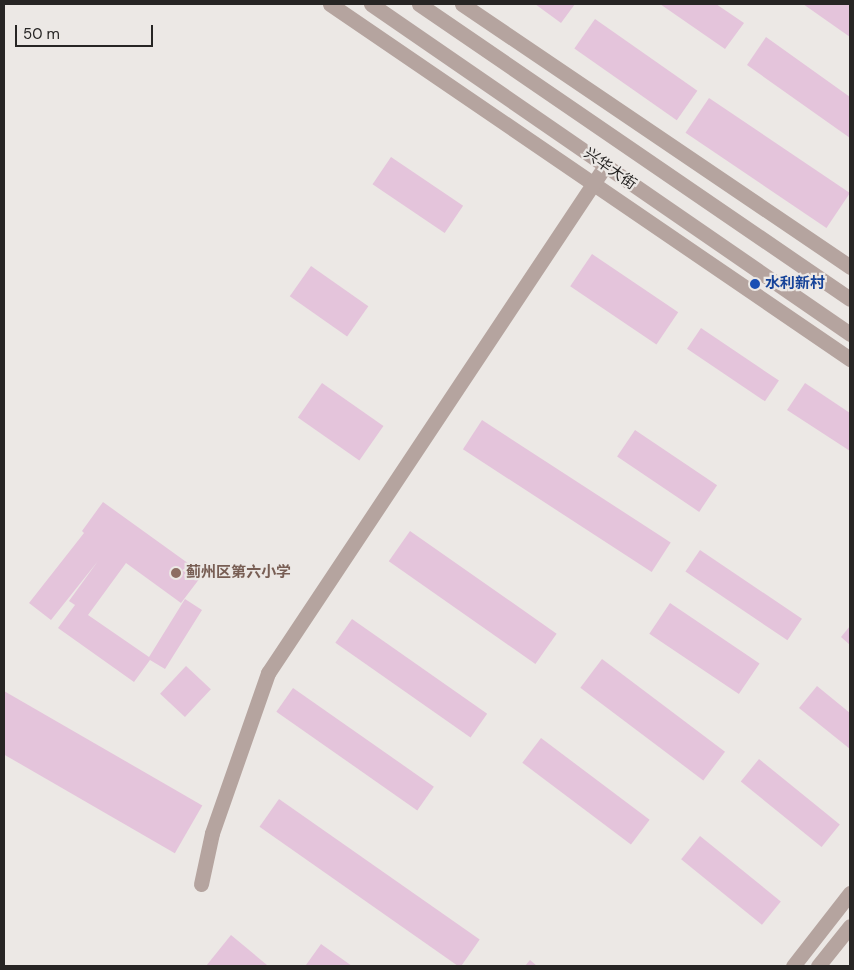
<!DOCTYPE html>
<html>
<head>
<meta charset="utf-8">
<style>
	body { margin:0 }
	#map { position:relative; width:854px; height:970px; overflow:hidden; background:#ece8e5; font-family:"DM Sans","Noto Sans SC",sans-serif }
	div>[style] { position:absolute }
	.building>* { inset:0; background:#e4c4db; transform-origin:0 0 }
	.minor>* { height:15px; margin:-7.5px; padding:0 7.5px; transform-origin:7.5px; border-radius:7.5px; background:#b5a49f }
	.dots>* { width:14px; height:14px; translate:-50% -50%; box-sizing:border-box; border:2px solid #ece8e5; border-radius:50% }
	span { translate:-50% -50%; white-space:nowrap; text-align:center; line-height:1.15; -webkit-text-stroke:4.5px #ece8e5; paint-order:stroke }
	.street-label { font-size:15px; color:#272524 }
	.transit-label { font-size:15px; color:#164399; font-weight:700 }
	.left { translate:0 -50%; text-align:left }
	.education-label { font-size:15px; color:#785e54; font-weight:700 }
	.frame { position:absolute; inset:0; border:5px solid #272524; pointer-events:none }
	.scale { position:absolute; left:15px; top:25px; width:138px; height:22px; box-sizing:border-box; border:2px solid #272524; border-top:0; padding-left:6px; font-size:15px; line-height:18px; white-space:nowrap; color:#272524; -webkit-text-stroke:4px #ece8e5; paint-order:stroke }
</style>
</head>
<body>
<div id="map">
	<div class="building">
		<i style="clip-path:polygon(535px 4px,575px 4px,561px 23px)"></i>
		<i style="clip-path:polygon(660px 4px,716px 4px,744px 23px,725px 49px)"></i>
		<i style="clip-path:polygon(803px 4px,850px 4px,850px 37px)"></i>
		<i style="left:595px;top:19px;width:125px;height:36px;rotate:35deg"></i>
		<i style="clip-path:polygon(766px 37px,850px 97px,850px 138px,747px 65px)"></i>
		<i style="left:709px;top:98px;width:170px;height:42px;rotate:34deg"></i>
		<i style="left:391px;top:157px;width:87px;height:33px;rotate:34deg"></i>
		<i style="left:592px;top:254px;width:104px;height:39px;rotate:34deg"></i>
		<i style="left:311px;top:266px;width:70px;height:37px;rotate:35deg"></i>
		<i style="left:701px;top:328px;width:94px;height:25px;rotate:34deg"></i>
		<i style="left:322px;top:383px;width:75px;height:42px;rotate:35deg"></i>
		<i style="clip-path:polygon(805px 383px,850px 413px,850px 451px,787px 410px)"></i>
		<i style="left:482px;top:420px;width:225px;height:35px;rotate:33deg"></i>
		<i style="left:635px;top:430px;width:99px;height:32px;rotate:34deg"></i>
		<i style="clip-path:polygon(103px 502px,203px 574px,181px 603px,126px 563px,88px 615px,149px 657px,185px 599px,202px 610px,165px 669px,150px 660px,134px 682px,58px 628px,75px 605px,69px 601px,98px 561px,51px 620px,29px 603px,84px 533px,82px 531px)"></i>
		<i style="left:410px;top:531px;width:179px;height:37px;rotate:35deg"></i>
		<i style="left:700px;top:550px;width:123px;height:26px;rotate:34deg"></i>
		<i style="left:670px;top:603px;width:108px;height:37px;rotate:34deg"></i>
		<i style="left:352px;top:619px;width:165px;height:29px;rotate:35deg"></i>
		<i style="clip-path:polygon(850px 626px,850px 645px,841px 637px)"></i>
		<i style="left:602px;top:659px;width:154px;height:36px;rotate:37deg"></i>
		<i style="left:186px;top:666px;width:34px;height:38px;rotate:43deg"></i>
		<i style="clip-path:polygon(817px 686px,850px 713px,850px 749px,799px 708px)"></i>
		<i style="left:293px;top:688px;width:172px;height:29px;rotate:35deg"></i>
		<i style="left:4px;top:691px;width:229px;height:55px;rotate:30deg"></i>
		<i style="left:541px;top:738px;width:136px;height:31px;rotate:37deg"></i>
		<i style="left:759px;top:759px;width:104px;height:29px;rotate:39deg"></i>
		<i style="left:279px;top:799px;width:245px;height:34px;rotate:35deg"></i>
		<i style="left:700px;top:836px;width:104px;height:30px;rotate:39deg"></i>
		<i style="clip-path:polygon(231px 935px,267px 965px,266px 966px,206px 966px)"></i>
		<i style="clip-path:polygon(321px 944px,352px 966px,306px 965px)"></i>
		<i style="clip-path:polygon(530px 960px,537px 966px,525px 966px)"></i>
	</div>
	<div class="minor">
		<i style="left:330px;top:4px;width:630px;rotate:34.32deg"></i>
		<i style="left:371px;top:4px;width:582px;rotate:34.56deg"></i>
		<i style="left:419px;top:4px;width:522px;rotate:34.39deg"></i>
		<i style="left:462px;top:4px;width:469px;rotate:34.1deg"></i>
		<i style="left:201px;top:884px;width:52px;rotate:-77.8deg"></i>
		<i style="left:212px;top:833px;width:170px;rotate:-70.7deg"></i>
		<i style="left:268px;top:673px;width:609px;rotate:-56.39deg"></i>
		<i style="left:793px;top:966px;width:93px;rotate:-52deg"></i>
		<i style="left:818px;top:966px;width:51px;rotate:-51.3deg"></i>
	</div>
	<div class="dots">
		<i style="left:755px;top:284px;background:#1a4fb4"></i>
		<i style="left:176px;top:573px;background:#8d6e63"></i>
	</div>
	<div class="street-label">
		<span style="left:610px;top:169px;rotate:35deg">兴华大街</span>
	</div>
	<div class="transit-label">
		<span class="left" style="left:765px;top:284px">水利新村</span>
	</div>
	<div class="education-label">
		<span class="left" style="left:186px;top:573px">蓟州区第六小学</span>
	</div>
	<div class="frame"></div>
	<div class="scale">50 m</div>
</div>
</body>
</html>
